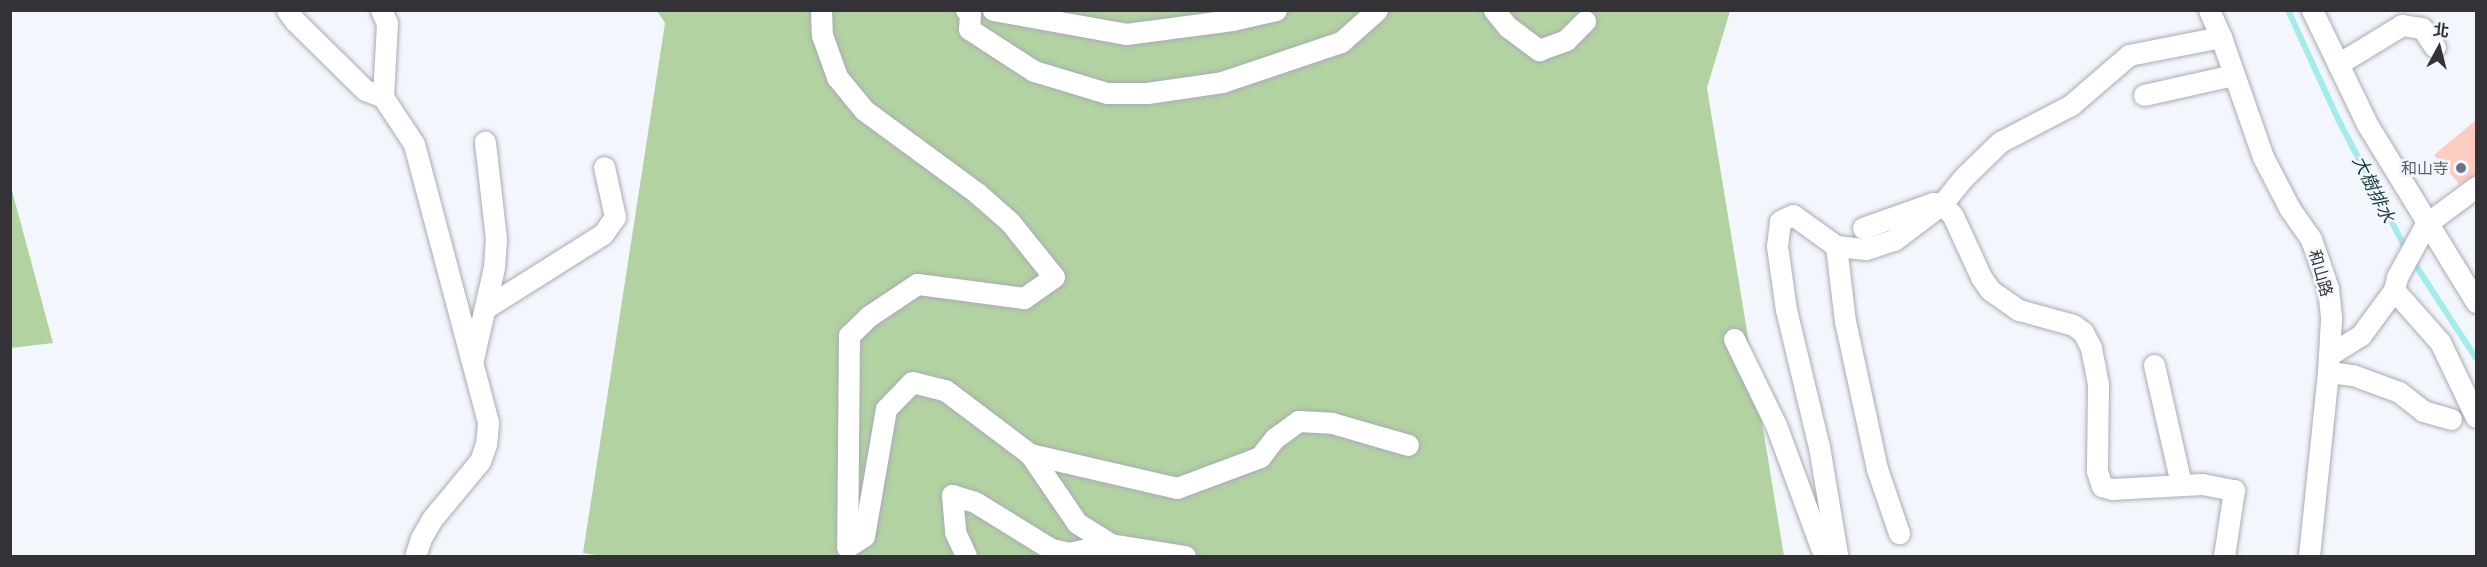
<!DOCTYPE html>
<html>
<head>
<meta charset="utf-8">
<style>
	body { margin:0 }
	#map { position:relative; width:2487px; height:567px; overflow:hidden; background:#f4f6fe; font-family:Lato,"Noto Sans TC",sans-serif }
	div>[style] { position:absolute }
	.forest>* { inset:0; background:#b2d2a2 }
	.stream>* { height:6px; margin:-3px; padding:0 3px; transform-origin:3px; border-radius:3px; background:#a2eceb }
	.building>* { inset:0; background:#fdccc0 }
	.roads { filter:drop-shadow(0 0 2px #a9abb3) drop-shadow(0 0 2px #a9abb3) }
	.minor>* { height:21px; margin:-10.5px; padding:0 10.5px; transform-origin:10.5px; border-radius:10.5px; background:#fff }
	.dots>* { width:16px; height:16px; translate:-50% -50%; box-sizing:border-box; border:3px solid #f4f6fe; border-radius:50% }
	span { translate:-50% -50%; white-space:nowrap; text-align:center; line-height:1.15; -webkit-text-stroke:5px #f4f6fe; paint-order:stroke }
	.worship-label { font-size:16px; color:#5b616d }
	.right { translate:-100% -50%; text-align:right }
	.street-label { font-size:16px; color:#333337 }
	.water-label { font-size:18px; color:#173b3b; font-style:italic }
	.frame { position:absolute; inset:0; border:12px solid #333337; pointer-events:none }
	.north { position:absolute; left:2409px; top:18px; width:60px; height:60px; -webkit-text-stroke:4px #f4f6fe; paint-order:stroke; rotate:7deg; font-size:16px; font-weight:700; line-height:24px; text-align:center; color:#333337 }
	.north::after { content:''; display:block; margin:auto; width:21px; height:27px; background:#333337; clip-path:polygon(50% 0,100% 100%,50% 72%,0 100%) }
</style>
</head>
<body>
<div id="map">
	<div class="forest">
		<i style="clip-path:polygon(657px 11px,1730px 11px,1707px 88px,1784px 556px,602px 556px,583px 553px,665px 23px)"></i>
		<i style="clip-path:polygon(10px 187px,11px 187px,53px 343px,11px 348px)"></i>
	</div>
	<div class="stream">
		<i style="left:2288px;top:10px;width:120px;rotate:65.4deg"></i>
		<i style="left:2338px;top:119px;width:147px;rotate:62.4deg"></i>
		<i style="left:2411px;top:258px;width:119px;rotate:57deg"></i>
	</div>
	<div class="building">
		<i style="clip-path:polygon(2476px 120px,2476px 175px,2459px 184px,2434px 155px)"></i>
	</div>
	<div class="roads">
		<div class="minor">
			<i style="left:287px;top:10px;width:14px;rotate:54deg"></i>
			<i style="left:295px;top:21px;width:98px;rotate:44.6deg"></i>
			<i style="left:365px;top:90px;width:19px;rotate:21deg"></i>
			<i style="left:381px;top:10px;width:14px;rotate:65deg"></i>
			<i style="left:387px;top:23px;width:74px;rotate:93.1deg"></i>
			<i style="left:383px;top:97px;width:56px;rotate:56.6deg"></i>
			<i style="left:414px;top:144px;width:289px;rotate:75.1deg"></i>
			<i style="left:488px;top:423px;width:21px;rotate:95deg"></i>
			<i style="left:486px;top:444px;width:18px;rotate:109deg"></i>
			<i style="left:480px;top:461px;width:75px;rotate:129.6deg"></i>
			<i style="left:432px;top:519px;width:22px;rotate:120deg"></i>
			<i style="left:421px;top:538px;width:19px;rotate:108deg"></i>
			<i style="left:821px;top:10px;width:25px;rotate:88deg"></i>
			<i style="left:822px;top:35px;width:45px;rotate:70.3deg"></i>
			<i style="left:837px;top:77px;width:43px;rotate:50.7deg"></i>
			<i style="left:864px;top:110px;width:140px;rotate:36.3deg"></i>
			<i style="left:977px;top:193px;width:44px;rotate:41.3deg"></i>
			<i style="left:1010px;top:222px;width:70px;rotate:51.3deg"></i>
			<i style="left:1054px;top:277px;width:37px;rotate:145deg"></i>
			<i style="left:1024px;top:298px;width:108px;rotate:-172.5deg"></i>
			<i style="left:917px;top:284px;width:58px;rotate:146.3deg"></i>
			<i style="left:869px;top:316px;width:28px;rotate:136deg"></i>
			<i style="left:849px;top:335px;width:212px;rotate:90.5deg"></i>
			<i style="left:847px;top:547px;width:20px;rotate:-33deg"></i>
			<i style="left:864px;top:536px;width:129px;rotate:-80.2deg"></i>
			<i style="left:886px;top:409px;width:37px;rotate:-46deg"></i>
			<i style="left:912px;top:382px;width:34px;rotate:14deg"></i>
			<i style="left:945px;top:390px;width:106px;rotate:37deg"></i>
			<i style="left:1030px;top:454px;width:83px;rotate:55.7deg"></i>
			<i style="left:1077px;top:523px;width:39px;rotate:32deg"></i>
			<i style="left:1110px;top:544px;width:42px;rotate:167.6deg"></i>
			<i style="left:1069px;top:553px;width:18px;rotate:-167deg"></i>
			<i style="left:1051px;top:549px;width:89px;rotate:-148.3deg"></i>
			<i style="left:975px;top:502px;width:24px;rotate:-163deg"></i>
			<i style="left:952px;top:495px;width:37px;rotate:85deg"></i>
			<i style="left:955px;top:532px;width:26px;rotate:65deg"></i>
			<i style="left:966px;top:10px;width:4px;rotate:27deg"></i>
			<i style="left:970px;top:12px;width:17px;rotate:93deg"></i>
			<i style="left:969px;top:29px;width:77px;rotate:32.9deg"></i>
			<i style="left:1034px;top:71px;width:76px;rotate:16.8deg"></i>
			<i style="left:1107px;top:93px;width:40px"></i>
			<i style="left:1147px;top:93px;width:76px;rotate:-8.3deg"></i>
			<i style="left:1222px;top:82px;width:126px;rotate:-18.6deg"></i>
			<i style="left:1341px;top:42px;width:48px;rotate:-41.6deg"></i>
			<i style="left:993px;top:10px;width:135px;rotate:10.2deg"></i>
			<i style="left:1126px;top:34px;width:107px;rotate:-7.5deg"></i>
			<i style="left:1232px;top:20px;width:45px;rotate:-12.8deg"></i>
			<i style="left:1494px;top:10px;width:22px;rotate:51deg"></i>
			<i style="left:1508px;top:27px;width:39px;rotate:37deg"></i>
			<i style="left:1539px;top:50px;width:29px;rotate:-20deg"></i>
			<i style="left:1566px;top:40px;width:27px;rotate:-45deg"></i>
			<i style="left:2209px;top:10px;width:30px;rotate:66deg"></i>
			<i style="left:2221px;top:37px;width:127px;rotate:70.7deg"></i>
			<i style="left:2263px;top:157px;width:59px;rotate:62.6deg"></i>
			<i style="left:2290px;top:209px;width:37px;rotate:55deg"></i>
			<i style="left:2311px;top:239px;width:52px;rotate:70.9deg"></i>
			<i style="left:2328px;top:288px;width:31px;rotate:84deg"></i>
			<i style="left:2331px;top:319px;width:53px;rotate:93.2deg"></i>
			<i style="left:2328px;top:372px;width:185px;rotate:95.9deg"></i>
			<i style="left:2312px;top:10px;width:127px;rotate:64.2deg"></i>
			<i style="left:2367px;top:124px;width:209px;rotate:58.5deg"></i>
			<i style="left:2338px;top:64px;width:75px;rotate:-31.4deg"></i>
			<i style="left:2402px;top:25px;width:20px;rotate:9deg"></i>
			<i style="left:2422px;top:28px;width:23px;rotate:56deg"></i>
			<i style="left:2144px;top:95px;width:91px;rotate:-12.7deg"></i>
			<i style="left:1863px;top:228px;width:74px;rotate:-19.7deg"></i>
			<i style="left:1933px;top:203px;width:9px;rotate:6deg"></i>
			<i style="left:1942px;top:204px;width:16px;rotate:47deg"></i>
			<i style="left:1953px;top:216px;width:67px;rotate:65.3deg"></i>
			<i style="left:1981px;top:277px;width:16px;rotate:55deg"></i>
			<i style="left:1990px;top:290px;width:35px;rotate:35deg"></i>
			<i style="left:2019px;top:310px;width:56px;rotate:15.5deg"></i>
			<i style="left:2073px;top:325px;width:12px;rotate:35deg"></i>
			<i style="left:2083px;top:332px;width:18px;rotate:63deg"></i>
			<i style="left:2091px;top:348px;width:38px;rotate:79deg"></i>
			<i style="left:2098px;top:385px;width:86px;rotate:90.7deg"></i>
			<i style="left:2097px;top:471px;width:16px;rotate:72deg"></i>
			<i style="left:2102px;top:486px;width:10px;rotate:17deg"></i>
			<i style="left:2112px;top:489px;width:90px;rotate:-3.2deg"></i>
			<i style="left:2202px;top:484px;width:33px;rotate:11deg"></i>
			<i style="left:2234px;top:490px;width:67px;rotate:98.6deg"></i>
			<i style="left:1836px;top:246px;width:76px;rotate:83.2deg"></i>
			<i style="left:1845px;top:321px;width:151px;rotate:77.8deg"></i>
			<i style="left:1877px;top:469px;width:68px;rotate:71deg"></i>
			<i style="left:2394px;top:290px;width:69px;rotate:48.5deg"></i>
			<i style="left:2440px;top:342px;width:83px;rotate:64.4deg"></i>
			<i style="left:487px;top:307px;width:137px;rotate:-32.2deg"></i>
			<i style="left:603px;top:234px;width:21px;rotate:-55deg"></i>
			<i style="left:615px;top:217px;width:51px;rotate:-102.4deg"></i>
			<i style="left:1734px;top:339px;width:96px;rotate:64deg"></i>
			<i style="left:1776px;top:425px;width:130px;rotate:69.8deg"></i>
			<i style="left:1821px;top:547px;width:17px;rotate:24deg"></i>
			<i style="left:1837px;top:554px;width:109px;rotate:-99.5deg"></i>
			<i style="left:1819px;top:447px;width:141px;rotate:-103.5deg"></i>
			<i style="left:1786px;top:310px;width:65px;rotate:-98deg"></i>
			<i style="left:1777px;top:246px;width:25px;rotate:-83deg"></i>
			<i style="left:1780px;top:221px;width:14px;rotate:-25deg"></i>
			<i style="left:1793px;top:215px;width:53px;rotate:35.8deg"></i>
			<i style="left:1836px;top:246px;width:30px;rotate:6deg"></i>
			<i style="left:1866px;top:249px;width:29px;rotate:-18deg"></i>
			<i style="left:1894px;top:240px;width:60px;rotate:-36.9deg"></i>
			<i style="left:1942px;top:204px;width:33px;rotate:-51deg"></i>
			<i style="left:1963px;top:178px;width:52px;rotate:-44.2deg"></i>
			<i style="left:2000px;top:142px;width:80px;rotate:-27.5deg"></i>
			<i style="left:2071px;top:105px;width:77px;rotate:-40.8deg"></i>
			<i style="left:2129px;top:55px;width:94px;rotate:-11.1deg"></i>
			<i style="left:2329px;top:355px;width:38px;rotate:-32deg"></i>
			<i style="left:2361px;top:335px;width:56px;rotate:-53.7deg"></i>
			<i style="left:2394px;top:290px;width:13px;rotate:-77deg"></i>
			<i style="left:2397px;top:277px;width:60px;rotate:-61.3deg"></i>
			<i style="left:2426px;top:224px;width:62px;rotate:-36.5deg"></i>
			<i style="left:473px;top:359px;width:94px;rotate:-77.1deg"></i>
			<i style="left:494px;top:267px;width:28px;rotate:-86deg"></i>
			<i style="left:496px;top:239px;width:98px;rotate:-96.5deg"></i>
			<i style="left:2154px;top:365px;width:122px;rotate:77.2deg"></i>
			<i style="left:2328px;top:372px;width:25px;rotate:7deg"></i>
			<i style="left:2353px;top:375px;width:49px;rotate:20.3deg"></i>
			<i style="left:2399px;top:392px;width:31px;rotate:38deg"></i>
			<i style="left:2423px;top:411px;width:29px;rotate:16deg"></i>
			<i style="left:1030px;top:454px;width:151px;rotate:13deg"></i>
			<i style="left:1177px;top:488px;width:89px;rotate:-20.5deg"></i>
			<i style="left:1260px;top:457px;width:24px;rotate:-52deg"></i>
			<i style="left:1275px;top:438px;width:29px;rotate:-36deg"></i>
			<i style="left:1298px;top:421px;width:34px;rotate:3deg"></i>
			<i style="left:1332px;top:423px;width:79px;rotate:16.1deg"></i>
			<i style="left:1110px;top:544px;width:76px;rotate:9.1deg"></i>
		</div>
	</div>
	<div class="dots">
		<i style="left:2461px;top:168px;background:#6b7280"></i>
	</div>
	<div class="worship-label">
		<span class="right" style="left:2449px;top:168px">和山寺</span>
	</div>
	<div class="street-label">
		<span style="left:2321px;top:273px;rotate:74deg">和山路</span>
	</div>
	<div class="water-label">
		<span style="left:2374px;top:189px;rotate:64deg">大樹排水</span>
	</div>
	<div class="frame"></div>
	<div class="north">北</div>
</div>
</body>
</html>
